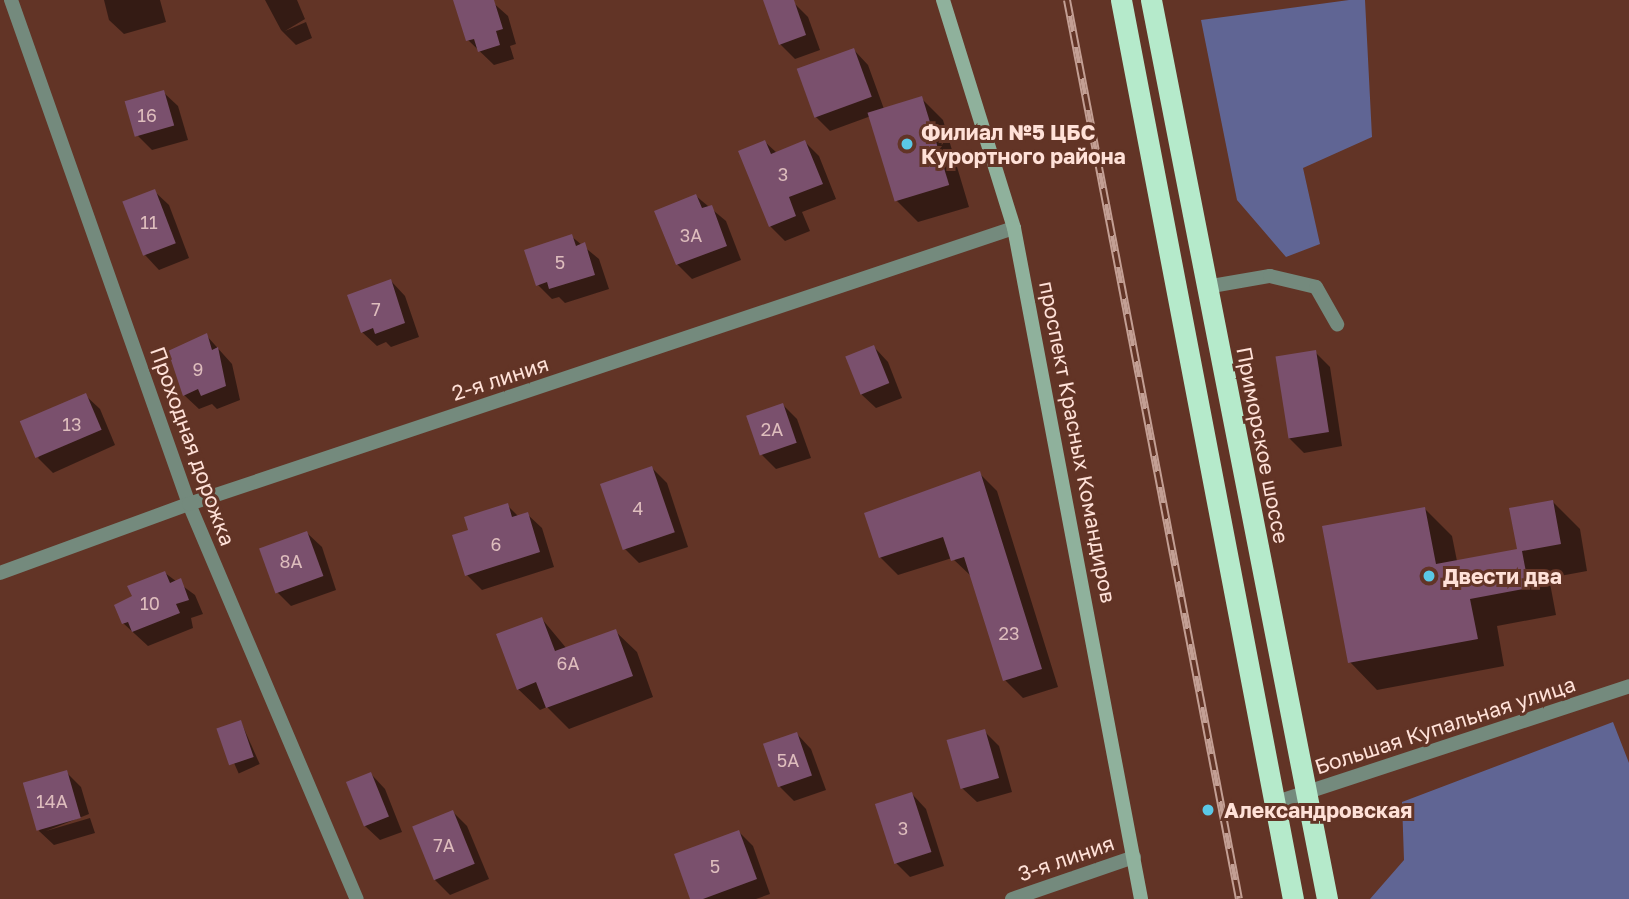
<!DOCTYPE html>
<html>
<head>
<meta charset="utf-8">
<style>
	body { margin:0 }
	#map { position:relative; width:1629px; height:899px; overflow:hidden; background:#623426; font-family:"Golos Text",sans-serif }
	div>[style] { position:absolute }
	.green>* { inset:0; background:#606594 }
	.shadow>* { inset:0; background:#0007; transform-origin:0 0 }
	.building>* { inset:0; background:#7a506d; transform-origin:0 0 }
	.lane>* { height:14px; margin:-7px; padding:0 7px; transform-origin:7px; border-radius:7px; background:#748a7d }
	.street>* { height:14px; margin:-7px; padding:0 7px; transform-origin:7px; border-radius:7px; background:#748a7d }
	.secondary>* { height:14px; margin:-7px; padding:0 7px; transform-origin:7px; border-radius:7px; background:#8fb19c }
	.highway>* { height:21px; margin:-10.5px; padding:0 10.5px; transform-origin:10.5px; border-radius:10.5px; background:#b5eacb }
	.rail>* { height:8px; margin-top:-4px; transform-origin:0; background:repeating-linear-gradient(90deg,#623426 0 16px,#c39f94 0 32px); box-sizing:border-box; border-block:2px solid #c39f94 }
	.dots>* { width:19px; height:19px; translate:-50% -50%; box-sizing:border-box; border:4px solid #623426; border-radius:50% }
	span { translate:-50% -50%; white-space:nowrap; text-align:center; line-height:1.15; -webkit-text-stroke:6px #623426; paint-order:stroke }
	.number-label { font-size:18px; color:#debdbd }
	.number-label span { -webkit-text-stroke-width:0 }
	.poi-label { font-size:21px; color:#ffe1d8; font-weight:700 }
	.left { translate:0 -50%; text-align:left }
	.street-label { font-size:21px; color:#ffe1d8 }
</style>
</head>
<body>
<div id="map">
	<div class="green">
		<i style="clip-path:polygon(1349px 0,1365px 0,1372px 137px,1303px 168px,1320px 244px,1286px 257px,1237px 200px,1201px 20px)"></i>
		<i style="clip-path:polygon(1613px 722px,1629px 763px,1629px 899px,1370px 899px,1404px 860px,1402px 802px)"></i>
	</div>
	<div class="shadow">
		<i style="clip-path:polygon(104px 0,160px 0,166px 22px,124px 34px,109px 20px)"></i>
		<i style="clip-path:polygon(265px 0,297px 0,305px 19px,285px 31px,306px 22px,312px 38px,296px 45px,281px 30px)"></i>
		<i style="clip-path:polygon(455px 0,490px 0,508px 16px,516px 44px,510px 46px,514px 59px,494px 65px,468px 40px)"></i>
		<i style="clip-path:polygon(793px 2px,808px 17px,820px 50px,795px 59px,780px 44px)"></i>
		<i style="clip-path:polygon(854px 50px,868px 65px,884px 109px,921px 98px,943px 120px,969px 207px,918px 222px,897px 201px,871px 116px,830px 131px,815px 116px)"></i>
		<i style="clip-path:polygon(163px 92px,178px 106px,188px 140px,152px 150px,138px 136px)"></i>
		<i style="clip-path:polygon(765px 142px,777px 153px,805px 142px,819px 156px,836px 199px,802px 212px,810px 231px,785px 241px,770px 226px)"></i>
		<i style="clip-path:polygon(154px 191px,169px 205px,189px 258px,159px 270px,145px 255px)"></i>
		<i style="clip-path:polygon(696px 196px,726px 221px,741px 260px,692px 279px,677px 264px)"></i>
		<i style="clip-path:polygon(571px 236px,599px 259px,609px 289px,565px 303px,559px 297px,552px 299px,538px 285px)"></i>
		<i style="clip-path:polygon(391px 281px,405px 296px,419px 337px,391px 347px,386px 342px,377px 346px,362px 332px)"></i>
		<i style="clip-path:polygon(206px 335px,232px 364px,240px 400px,217px 409px,212px 404px,199px 409px,184px 395px)"></i>
		<i style="clip-path:polygon(874px 347px,888px 362px,902px 398px,876px 408px,861px 394px)"></i>
		<i style="clip-path:polygon(1315px 352px,1330px 367px,1342px 446px,1304px 453px,1289px 438px)"></i>
		<i style="clip-path:polygon(85px 395px,100px 409px,115px 445px,53px 473px,38px 458px)"></i>
		<i style="clip-path:polygon(783px 405px,797px 419px,811px 458px,776px 469px,762px 455px)"></i>
		<i style="clip-path:polygon(652px 468px,667px 483px,688px 547px,639px 563px,624px 548px)"></i>
		<i style="clip-path:polygon(979px 473px,997px 491px,1058px 687px,1023px 698px,1005px 680px,972px 577px,952px 558px,898px 575px,880px 557px)"></i>
		<i style="clip-path:polygon(1552px 501px,1580px 529px,1587px 571px,1549px 578px,1556px 615px,1497px 626px,1504px 666px,1377px 690px,1350px 662px,1425px 509px,1452px 536px,1457px 561px,1519px 550px)"></i>
		<i style="clip-path:polygon(507px 505px,518px 516px,527px 514px,542px 528px,554px 567px,482px 590px,467px 575px,471px 532px)"></i>
		<i style="clip-path:polygon(307px 533px,322px 547px,336px 590px,291px 606px,276px 591px)"></i>
		<i style="clip-path:polygon(165px 573px,195px 595px,203px 614px,191px 618px,193px 628px,148px 646px,123px 623px,134px 597px)"></i>
		<i style="clip-path:polygon(542px 619px,567px 649px,615px 631px,637px 652px,653px 697px,569px 729px,547px 707px,540px 710px,518px 689px)"></i>
		<i style="left:241px;top:722px;width:46px;height:23px;rotate:66deg"></i>
		<i style="clip-path:polygon(984px 731px,999px 746px,1012px 792px,977px 802px,962px 788px)"></i>
		<i style="clip-path:polygon(797px 734px,811px 749px,826px 790px,794px 801px,780px 787px)"></i>
		<i style="clip-path:polygon(66px 772px,81px 787px,89px 814px,46px 831px,90px 818px,95px 833px,54px 845px,39px 831px)"></i>
		<i style="clip-path:polygon(371px 774px,385px 789px,402px 832px,380px 840px,365px 826px)"></i>
		<i style="clip-path:polygon(912px 794px,926px 809px,944px 866px,910px 877px,895px 862px)"></i>
		<i style="clip-path:polygon(453px 812px,467px 826px,489px 879px,450px 895px,435px 880px)"></i>
		<i style="clip-path:polygon(739px 832px,753px 846px,770px 894px,756px 899px,692px 899px)"></i>
	</div>
	<div class="building">
		<i style="clip-path:polygon(453px 0,494px 0,503px 29px,496px 31px,500px 45px,478px 52px,474px 39px,466px 41px)"></i>
		<i style="clip-path:polygon(763px 0,794px 0,806px 35px,779px 45px)"></i>
		<i style="left:854px;top:48px;width:52px;height:61px;rotate:70deg"></i>
		<i style="left:164px;top:90px;width:37px;height:41px;rotate:74deg"></i>
		<i style="left:922px;top:96px;width:93px;height:57px;rotate:73deg"></i>
		<i style="clip-path:polygon(765px 140px,771px 154px,805px 140px,823px 184px,789px 197px,796px 216px,769px 227px,738px 151px)"></i>
		<i style="left:155px;top:189px;width:58px;height:35px;rotate:69deg"></i>
		<i style="clip-path:polygon(696px 194px,702px 208px,712px 205px,727px 246px,676px 265px,654px 211px)"></i>
		<i style="clip-path:polygon(572px 234px,576px 246px,585px 242px,595px 275px,549px 289px,547px 282px,536px 286px,524px 250px)"></i>
		<i style="clip-path:polygon(391px 279px,405px 323px,375px 334px,373px 328px,361px 333px,347px 295px)"></i>
		<i style="clip-path:polygon(207px 333px,212px 350px,218px 347px,226px 386px,201px 396px,198px 389px,183px 396px,168px 351px)"></i>
		<i style="left:874px;top:345px;width:41px;height:31px;rotate:68deg"></i>
		<i style="left:1316px;top:350px;width:83px;height:41px;rotate:81deg"></i>
		<i style="left:86px;top:393px;width:40px;height:72px;rotate:67deg"></i>
		<i style="left:783px;top:403px;width:42px;height:39px;rotate:71deg"></i>
		<i style="left:652px;top:466px;width:70px;height:55px;rotate:71deg"></i>
		<i style="clip-path:polygon(980px 471px,1042px 669px,1003px 681px,964px 557px,951px 561px,943px 537px,879px 558px,864px 513px)"></i>
		<i style="clip-path:polygon(1553px 500px,1561px 544px,1522px 551px,1529px 588px,1470px 599px,1478px 639px,1348px 663px,1322px 526px,1425px 507px,1436px 564px,1517px 549px,1509px 508px)"></i>
		<i style="clip-path:polygon(508px 503px,512px 517px,528px 512px,540px 552px,465px 576px,452px 535px,468px 530px,464px 517px)"></i>
		<i style="left:307px;top:531px;width:48px;height:51px;rotate:70deg"></i>
		<i style="clip-path:polygon(165px 571px,170px 583px,181px 578px,189px 600px,176px 604px,180px 613px,132px 632px,128px 622px,122px 624px,114px 605px,132px 596px,127px 586px)"></i>
		<i style="clip-path:polygon(542px 617px,555px 651px,616px 629px,633px 676px,546px 708px,536px 682px,517px 690px,496px 634px)"></i>
		<i style="left:241px;top:720px;width:39px;height:26px;rotate:71deg"></i>
		<i style="left:985px;top:729px;width:51px;height:40px;rotate:74deg"></i>
		<i style="left:797px;top:732px;width:46px;height:36px;rotate:71deg"></i>
		<i style="left:67px;top:770px;width:50px;height:46px;rotate:74deg"></i>
		<i style="left:371px;top:772px;width:48px;height:27px;rotate:68deg"></i>
		<i style="left:912px;top:792px;width:63px;height:39px;rotate:72deg"></i>
		<i style="left:453px;top:810px;width:58px;height:44px;rotate:68deg"></i>
		<i style="clip-path:polygon(739px 830px,757px 879px,703px 899px,690px 899px,674px 854px)"></i>
	</div>
	<div class="lane">
		<i style="left:1206px;top:287px;width:65px;rotate:-9.8deg"></i>
		<i style="left:1270px;top:276px;width:47px;rotate:13.4deg"></i>
		<i style="left:1316px;top:287px;width:43px;rotate:60.4deg"></i>
	</div>
	<div class="street">
		<i style="left:11px;top:0;width:535px;rotate:70.55deg"></i>
		<i style="left:189px;top:504px;width:429px;rotate:67deg"></i>
		<i style="left:0;top:573px;width:201px;rotate:-20.1deg"></i>
		<i style="left:189px;top:504px;width:870px;rotate:-18.5deg"></i>
		<i style="left:1274px;top:803px;width:374px;rotate:-18.2deg"></i>
		<i style="left:1012px;top:899px;width:129px;rotate:-19deg"></i>
	</div>
	<div class="secondary">
		<i style="left:943px;top:0;width:239px;rotate:72.7deg"></i>
		<i style="left:1014px;top:228px;width:683px;rotate:79.28deg"></i>
	</div>
	<div class="highway">
		<i style="left:1121px;top:0;width:915px;rotate:79.17deg"></i>
		<i style="left:1151px;top:0;width:916px;rotate:78.92deg"></i>
	</div>
	<div class="rail">
		<i style="left:1067px;top:0;width:915px;rotate:79.17deg"></i>
	</div>
	<div class="dots">
		<i style="left:907px;top:144px;background:#5ac8e6"></i>
		<i style="left:1429px;top:576px;background:#5ac8e6"></i>
		<i style="left:1208px;top:810px;background:#5ac8e6"></i>
	</div>
	<div class="number-label">
		<span style="left:147px;top:115px">16</span>
		<span style="left:783px;top:174px">3</span>
		<span style="left:149px;top:222px">11</span>
		<span style="left:691px;top:235px">3А</span>
		<span style="left:560px;top:262px">5</span>
		<span style="left:376px;top:309px">7</span>
		<span style="left:198px;top:369px">9</span>
		<span style="left:72px;top:424px">13</span>
		<span style="left:772px;top:429px">2А</span>
		<span style="left:638px;top:508px">4</span>
		<span style="left:496px;top:544px">6</span>
		<span style="left:291px;top:561px">8А</span>
		<span style="left:150px;top:603px">10</span>
		<span style="left:1009px;top:633px">23</span>
		<span style="left:568px;top:663px">6А</span>
		<span style="left:788px;top:760px">5А</span>
		<span style="left:52px;top:801px">14А</span>
		<span style="left:903px;top:828px">3</span>
		<span style="left:444px;top:845px">7А</span>
		<span style="left:715px;top:866px">5</span>
	</div>
	<div class="poi-label">
		<span class="left" style="left:921px;top:144px">Филиал №5 ЦБС<br>Курортного района</span>
		<span class="left" style="left:1443px;top:576px">Двести два</span>
		<span class="left" style="left:1224px;top:810px">Александровская</span>
	</div>
	<div class="street-label">
		<span style="left:500px;top:378px;rotate:-18deg">2-я линия</span>
		<span style="left:1078px;top:442px;rotate:79deg">проспект Красных Командиров</span>
		<span style="left:1263px;top:445px;rotate:79deg">Приморское шоссе</span>
		<span style="left:193px;top:446px;rotate:70deg">Проходная дорожка</span>
		<span style="left:1445px;top:725px;rotate:-18deg">Большая Купальная улица</span>
		<span style="left:1066px;top:858px;rotate:-19deg">3-я линия</span>
	</div>
</div>
</body>
</html>
